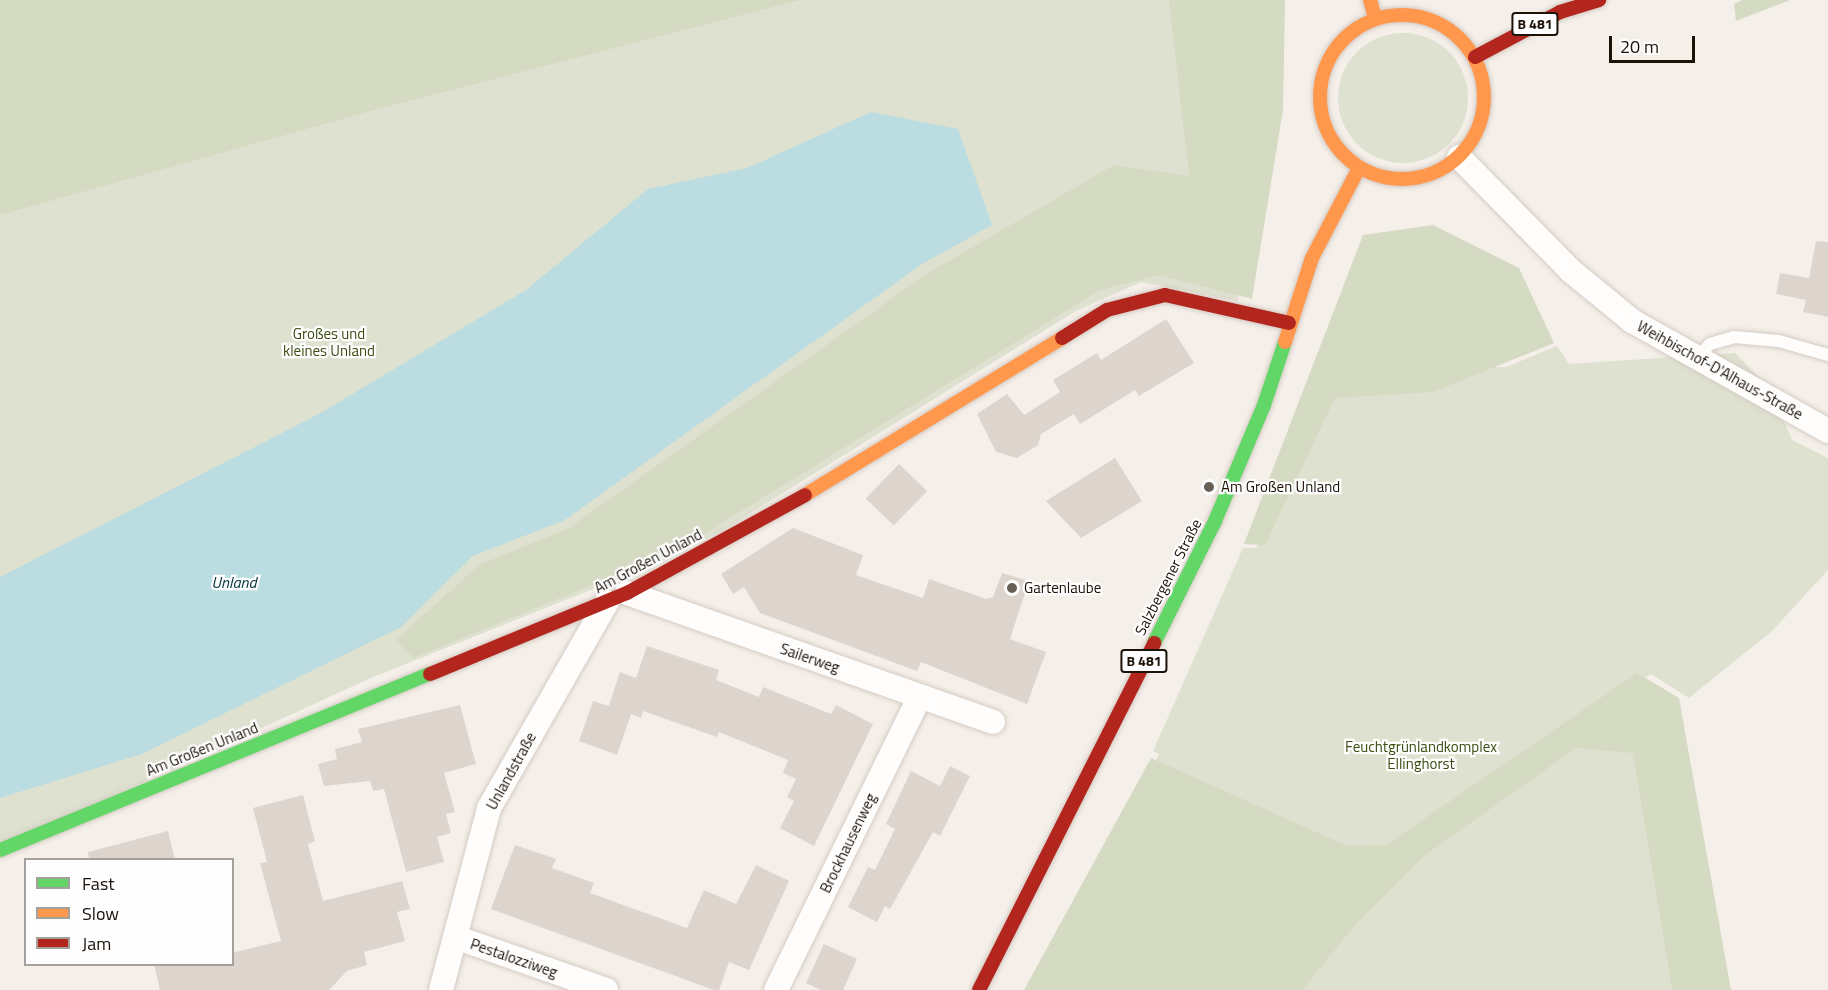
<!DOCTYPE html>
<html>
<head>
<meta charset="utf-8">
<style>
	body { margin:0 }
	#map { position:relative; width:1828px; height:990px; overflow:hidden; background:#f5efe9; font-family:"Titillium Web",sans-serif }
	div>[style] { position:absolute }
	.green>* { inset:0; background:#dee1cf }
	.round { border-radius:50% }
	.forest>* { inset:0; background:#d5dac2 }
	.water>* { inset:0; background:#bbdde1 }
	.building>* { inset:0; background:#ddd5cd; transform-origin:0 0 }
	.roads { filter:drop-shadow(0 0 2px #d3cbc4) drop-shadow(0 0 2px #d3cbc4) }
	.lane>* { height:12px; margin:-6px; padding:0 6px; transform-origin:6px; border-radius:6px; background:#fefdfc }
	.street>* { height:24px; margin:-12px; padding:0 12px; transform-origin:12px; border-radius:12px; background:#fefdfc }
	.fast>* { height:14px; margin:-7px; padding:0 7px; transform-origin:7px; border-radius:7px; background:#63d668 }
	.slow>* { height:14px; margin:-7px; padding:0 7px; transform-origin:7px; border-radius:7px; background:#ff974d }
	.slow>.ring { margin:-7px; padding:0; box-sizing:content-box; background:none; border:14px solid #ff974d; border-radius:50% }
	.jam>* { height:14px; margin:-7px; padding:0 7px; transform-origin:7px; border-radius:7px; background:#b3261e }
	.dots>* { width:16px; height:16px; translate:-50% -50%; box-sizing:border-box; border:3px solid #fefefe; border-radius:50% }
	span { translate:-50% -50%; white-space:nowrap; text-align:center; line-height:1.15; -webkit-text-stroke:4.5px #fefefe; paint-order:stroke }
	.shield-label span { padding:2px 4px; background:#fefefe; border:2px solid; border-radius:4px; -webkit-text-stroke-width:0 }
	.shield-label { font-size:14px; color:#1c1208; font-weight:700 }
	.park-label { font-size:15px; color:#3b4c11 }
	.street-label { font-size:15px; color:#1c1208 }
	.poi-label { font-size:15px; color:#1c1208 }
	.left { translate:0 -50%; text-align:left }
	.water-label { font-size:16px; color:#01343b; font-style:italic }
	.legend { position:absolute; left:24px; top:858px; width:210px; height:108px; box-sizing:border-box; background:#fefefe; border:2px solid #a4a09c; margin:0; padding:8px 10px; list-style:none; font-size:18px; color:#1c1208 }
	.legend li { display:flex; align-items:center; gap:12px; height:30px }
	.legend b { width:30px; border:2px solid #a4a09c }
	.scale { position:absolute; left:1609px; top:36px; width:86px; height:27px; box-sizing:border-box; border:3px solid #1c1208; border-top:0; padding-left:8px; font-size:18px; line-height:21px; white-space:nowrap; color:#1c1208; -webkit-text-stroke:4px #fefefe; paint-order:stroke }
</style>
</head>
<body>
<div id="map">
	<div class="green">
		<i style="clip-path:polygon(331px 0,1275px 0,1238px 301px,1141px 282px,1076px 311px,725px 529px,651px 566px,373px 677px,0 848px,0 94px)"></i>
		<i class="round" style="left:1338px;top:33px;width:130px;height:130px"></i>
		<i style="clip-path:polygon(1557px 346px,1569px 364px,1735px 353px,1770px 388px,1792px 440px,1828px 458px,1828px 570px,1772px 631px,1689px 698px,1651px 674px,1643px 679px,1701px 990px,1037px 990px,1159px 754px,1153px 751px,1243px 548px,1256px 548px,1331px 365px,1506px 367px)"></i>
	</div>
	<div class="forest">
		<i style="clip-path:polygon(0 0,800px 0,378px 109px,0 215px)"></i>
		<i style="clip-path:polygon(1169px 0,1285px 0,1283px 110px,1252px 299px,1159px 275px,1100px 290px,678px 550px,413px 658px,396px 640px,479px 565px,569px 528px,928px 273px,1114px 165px,1189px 176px)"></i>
		<i style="clip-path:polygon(1742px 0,1790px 0,1736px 21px,1734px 4px)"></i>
		<i style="clip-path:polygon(1433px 225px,1519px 268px,1554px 343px,1433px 392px,1335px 398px,1265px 545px,1244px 544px,1363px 235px)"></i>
		<i style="clip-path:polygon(1637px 673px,1679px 698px,1731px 990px,1672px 990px,1633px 753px,1576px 748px,1421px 858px,1357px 923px,1302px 990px,1024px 990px,1151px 758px,1347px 846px,1386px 845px)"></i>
	</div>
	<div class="water">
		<i style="clip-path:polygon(871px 112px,958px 129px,992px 225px,922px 264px,565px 520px,473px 556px,401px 627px,142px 754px,0 798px,0 577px,319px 414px,526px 290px,648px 189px,747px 168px)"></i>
	</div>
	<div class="building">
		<i style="clip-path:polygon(1816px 241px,1828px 242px,1828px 317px,1803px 312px,1806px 300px,1776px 294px,1780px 273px,1809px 278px)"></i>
		<i style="clip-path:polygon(1166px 319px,1194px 363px,1139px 396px,1135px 390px,1080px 424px,1074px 414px,1041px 434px,1038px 445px,1017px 458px,996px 452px,977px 414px,1007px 394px,1024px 415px,1060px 392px,1053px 380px,1097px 353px,1101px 360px)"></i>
		<i style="clip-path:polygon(1115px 458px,1142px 501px,1081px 538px,1046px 501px)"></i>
		<i style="left:899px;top:464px;width:39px;height:48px;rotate:44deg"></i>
		<i style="clip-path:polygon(793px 528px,863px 555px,856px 575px,923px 598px,929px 579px,986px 599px,993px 597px,1002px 573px,1029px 581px,1010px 639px,1046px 652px,1027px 704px,921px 662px,917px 671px,760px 613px,744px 587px,733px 594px,721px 574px)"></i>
		<i style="clip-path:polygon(647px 646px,719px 670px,716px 680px,759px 697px,763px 687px,831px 714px,836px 705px,873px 724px,814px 846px,780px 828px,794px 801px,787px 797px,796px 779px,783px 773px,788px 760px,719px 732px,717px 737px,643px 711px,641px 718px,631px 714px,617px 755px,579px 741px,593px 701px,609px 706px,620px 672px,636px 678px)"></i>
		<i style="clip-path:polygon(460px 705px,476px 764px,444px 773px,455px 812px,446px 814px,451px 833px,437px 837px,444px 862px,406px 872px,384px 789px,373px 791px,370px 781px,324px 786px,318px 764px,337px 759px,335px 749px,362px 742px,358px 729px)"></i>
		<i style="clip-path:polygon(950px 766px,970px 776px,940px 836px,933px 832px,890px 909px,885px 906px,877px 922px,848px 907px,868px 867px,875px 870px,895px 829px,886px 824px,911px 771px,940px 786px)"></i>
		<i style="clip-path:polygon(303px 795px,315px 841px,308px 844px,323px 901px,402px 881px,410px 909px,397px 912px,405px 941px,364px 952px,367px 965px,347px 971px,329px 990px,160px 990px,154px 964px,232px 964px,232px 953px,281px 941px,260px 863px,267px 862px,253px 808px)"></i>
		<i style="clip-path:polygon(168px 831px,175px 860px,89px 860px,88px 852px)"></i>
		<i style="clip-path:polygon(515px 845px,556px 859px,552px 868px,594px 883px,590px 893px,687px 928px,704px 890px,736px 904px,756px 865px,789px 881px,749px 970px,729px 962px,719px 990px,714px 990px,491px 909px)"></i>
		<i style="clip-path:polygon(824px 944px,857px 959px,843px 990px,821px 990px,806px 983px)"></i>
	</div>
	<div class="roads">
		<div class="lane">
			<i style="left:1696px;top:360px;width:21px;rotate:-49deg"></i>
			<i style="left:1710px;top:344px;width:25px;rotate:-16deg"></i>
			<i style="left:1734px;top:337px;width:45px;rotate:5.1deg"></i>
			<i style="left:1779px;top:341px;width:51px;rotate:15.9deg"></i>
		</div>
		<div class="street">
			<i style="left:1459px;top:157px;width:160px;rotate:45.5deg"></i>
			<i style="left:1571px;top:271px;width:79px;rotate:39.3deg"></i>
			<i style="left:1632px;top:321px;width:225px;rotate:29.3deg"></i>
			<i style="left:627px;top:593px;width:388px;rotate:19.4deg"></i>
			<i style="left:455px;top:937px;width:160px;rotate:19.3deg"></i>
			<i style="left:441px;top:990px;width:188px;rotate:-75.2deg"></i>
			<i style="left:489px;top:808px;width:237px;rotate:-60.2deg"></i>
			<i style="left:776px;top:990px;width:327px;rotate:-63.9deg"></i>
		</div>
		<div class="fast">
			<i style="left:1154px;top:643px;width:136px;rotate:-63.4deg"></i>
			<i style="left:1215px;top:521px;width:126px;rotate:-67.1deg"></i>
			<i style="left:1264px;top:405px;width:66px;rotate:-71.6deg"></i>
			<i style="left:0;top:850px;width:465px;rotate:-22.3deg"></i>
		</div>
		<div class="slow">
			<i style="left:1370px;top:0;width:19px;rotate:74deg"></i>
			<i class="ring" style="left:1320px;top:15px;width:150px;height:150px"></i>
			<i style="left:1285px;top:342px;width:88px;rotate:-72.2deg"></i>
			<i style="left:1312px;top:258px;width:102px;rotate:-62.4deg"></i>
			<i style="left:805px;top:495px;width:301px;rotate:-31.4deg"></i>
		</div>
		<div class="jam">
			<i style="left:1475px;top:57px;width:96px;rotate:-27.9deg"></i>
			<i style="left:1560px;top:12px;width:41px;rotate:-17.1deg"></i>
			<i style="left:1062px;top:338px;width:53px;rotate:-31.9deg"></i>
			<i style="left:1107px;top:310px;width:60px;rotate:-14.5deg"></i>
			<i style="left:1165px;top:295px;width:127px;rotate:12.7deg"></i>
			<i style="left:430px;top:674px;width:213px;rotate:-22.4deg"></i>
			<i style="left:627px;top:593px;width:203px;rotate:-28.8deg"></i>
			<i style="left:979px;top:990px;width:389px;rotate:-63.2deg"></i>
		</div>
	</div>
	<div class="dots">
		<i style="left:1209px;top:487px;background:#685f57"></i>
		<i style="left:1012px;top:588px;background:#685f57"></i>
	</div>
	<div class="shield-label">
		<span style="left:1535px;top:24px">B 481</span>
		<span style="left:1144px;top:661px">B 481</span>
	</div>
	<div class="park-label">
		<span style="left:329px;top:342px">Großes und<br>kleines Unland</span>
		<span style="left:1421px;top:755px">Feuchtgrünlandkomplex<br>Ellinghorst</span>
	</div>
	<div class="street-label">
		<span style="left:1720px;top:370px;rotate:29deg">Weihbischof-D'Alhaus-Straße</span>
		<span style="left:648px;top:561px;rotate:-28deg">Am Großen Unland</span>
		<span style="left:1168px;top:577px;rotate:-63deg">Salzbergener Straße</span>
		<span style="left:810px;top:658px;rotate:19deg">Sailerweg</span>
		<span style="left:202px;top:749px;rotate:-22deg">Am Großen Unland</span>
		<span style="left:511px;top:771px;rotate:-61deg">Unlandstraße</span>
		<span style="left:848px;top:843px;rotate:-64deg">Brockhausenweg</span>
		<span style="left:514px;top:958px;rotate:19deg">Pestalozziweg</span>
	</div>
	<div class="poi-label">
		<span class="left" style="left:1221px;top:487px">Am Großen Unland</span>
		<span class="left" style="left:1024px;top:588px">Gartenlaube</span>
	</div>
	<div class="water-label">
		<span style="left:234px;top:582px">Unland</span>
	</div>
	<ul class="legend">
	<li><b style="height:8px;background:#63d668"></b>Fast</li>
	<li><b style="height:8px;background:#ff974d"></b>Slow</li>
	<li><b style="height:8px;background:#b3261e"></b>Jam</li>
	</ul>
	<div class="scale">20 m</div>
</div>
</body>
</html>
